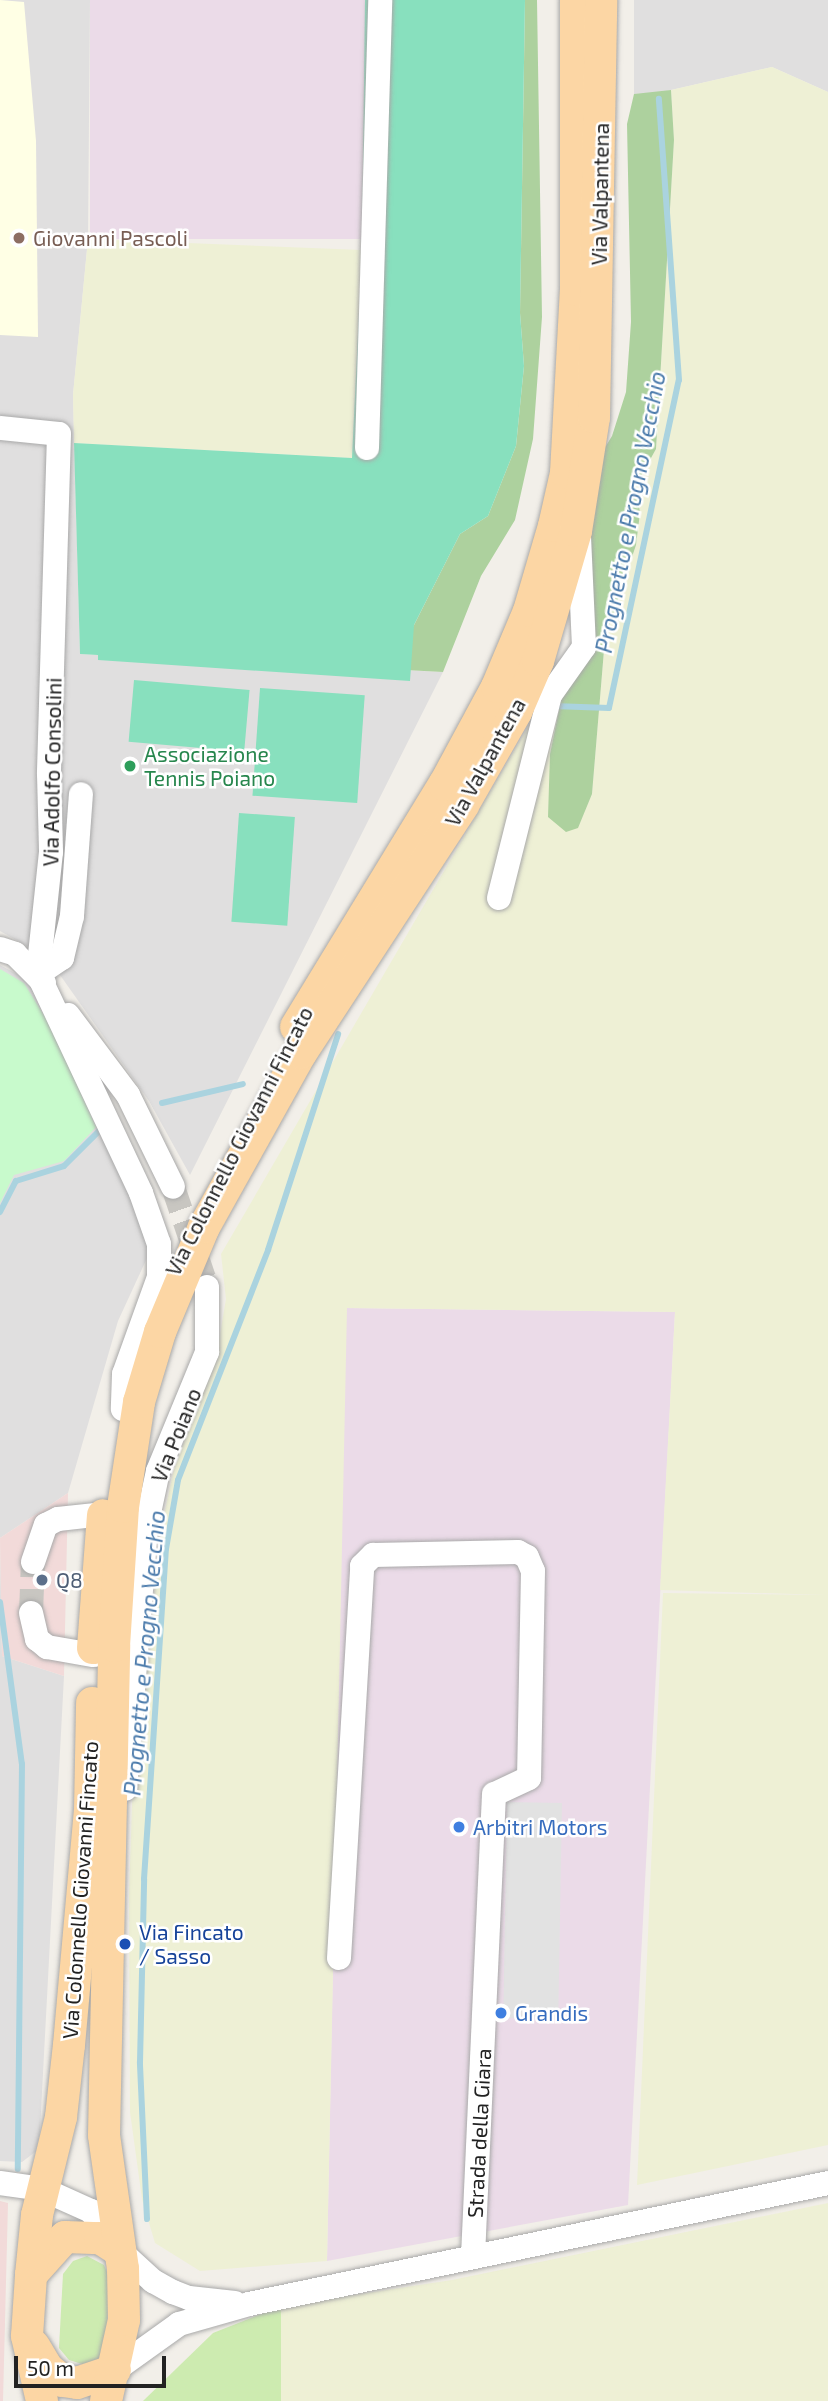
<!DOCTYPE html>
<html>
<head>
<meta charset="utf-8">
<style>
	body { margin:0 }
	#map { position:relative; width:828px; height:2401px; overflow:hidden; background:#f2efe9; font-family:"Exo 2",sans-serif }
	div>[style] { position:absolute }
	.residential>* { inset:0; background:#e0dfdf }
	.commercial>* { inset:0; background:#f2dad9 }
	.industrial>* { inset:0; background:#ebdbe8; transform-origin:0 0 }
	.education>* { inset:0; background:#ffffe5 }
	.farmland>* { inset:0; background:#eef0d5 }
	.grass>* { inset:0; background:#cdebb0 }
	.forest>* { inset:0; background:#add19e }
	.park>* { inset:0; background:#c8facc }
	.pitch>* { inset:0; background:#88e0be; transform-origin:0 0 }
	.parking>* { inset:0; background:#e2e2e2; transform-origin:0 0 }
	.stream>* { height:6px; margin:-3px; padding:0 3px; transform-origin:3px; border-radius:3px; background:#aad3df }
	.minor-tunnel>* { height:24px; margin-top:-12px; transform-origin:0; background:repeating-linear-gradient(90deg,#c8c6c1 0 24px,transparent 0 36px) }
	.roads { filter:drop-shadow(0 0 2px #a9a9a9) drop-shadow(0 0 2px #a9a9a9) }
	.minor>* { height:24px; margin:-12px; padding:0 12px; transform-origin:12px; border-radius:12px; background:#fff }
	.major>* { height:32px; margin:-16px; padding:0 16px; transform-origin:16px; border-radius:16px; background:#fcd6a4 }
	.dots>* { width:19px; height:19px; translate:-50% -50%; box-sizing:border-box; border:4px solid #fff; border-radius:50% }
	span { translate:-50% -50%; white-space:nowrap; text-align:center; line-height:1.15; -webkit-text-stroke:5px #fff; paint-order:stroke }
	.street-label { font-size:21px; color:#222 }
	.education-label { font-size:21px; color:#785e54 }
	.left { translate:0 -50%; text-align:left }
	.leisure-label { font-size:21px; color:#27864d }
	.service-label { font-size:21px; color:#4e5e75 }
	.shop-label { font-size:21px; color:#366cbe }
	.transit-label { font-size:21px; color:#164399 }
	.water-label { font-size:23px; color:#4a7aab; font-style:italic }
	.scale { position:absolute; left:14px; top:2356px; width:152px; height:32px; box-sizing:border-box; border:4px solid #222; border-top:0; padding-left:9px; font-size:21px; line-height:24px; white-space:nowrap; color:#222; -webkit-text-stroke:5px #fff; paint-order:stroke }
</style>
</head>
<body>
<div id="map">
	<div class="residential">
		<i style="clip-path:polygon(0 0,90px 0,88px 239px,73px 395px,80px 654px,443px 672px,190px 1175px,149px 1101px,48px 958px,0 931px)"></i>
		<i style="clip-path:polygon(634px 0,828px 0,828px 92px,772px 67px,658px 93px,634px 94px)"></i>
		<i style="clip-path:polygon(0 965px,26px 979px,48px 1011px,153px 1245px,118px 1321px,68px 1493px,0 1538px,2px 1656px,64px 1676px,39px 2149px,22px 2162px,0 2161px)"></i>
	</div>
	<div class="commercial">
		<i style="clip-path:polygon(68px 1493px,64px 1676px,2px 1656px,0 1538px)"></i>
		<i style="clip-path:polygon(0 2201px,8px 2203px,3px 2401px,0 2401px)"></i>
	</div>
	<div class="industrial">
		<i style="left:90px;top:0;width:275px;height:239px"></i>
		<i style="clip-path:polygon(346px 1308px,675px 1312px,628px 2205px,327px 2261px)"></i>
	</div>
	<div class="education">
		<i style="clip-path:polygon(0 0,24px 2px,36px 141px,38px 337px,0 335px)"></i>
	</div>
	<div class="farmland">
		<i style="clip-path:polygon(772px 67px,828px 92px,828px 2145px,637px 2185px,663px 1593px,826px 1595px,660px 1590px,675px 1312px,347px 1308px,327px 2261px,200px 2271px,155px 2243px,142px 2199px,130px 2112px,129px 1895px,134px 1747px,165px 1510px,174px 1469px,217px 1352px,226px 1299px,221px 1254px,536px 713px,559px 710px,550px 754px,578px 827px,592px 794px,605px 638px,636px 545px,640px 513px,636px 485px,656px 449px,674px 140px,671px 90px)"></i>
		<i style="clip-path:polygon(88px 239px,362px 250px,352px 458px,74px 443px,73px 395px)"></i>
		<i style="clip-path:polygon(828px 2203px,828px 2401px,281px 2401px,281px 2306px,452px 2280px)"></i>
	</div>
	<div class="grass">
		<i style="clip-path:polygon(87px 2256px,104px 2265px,110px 2280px,106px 2345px,98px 2361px,82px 2364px,69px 2360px,59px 2348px,63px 2274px,73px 2261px)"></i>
		<i style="clip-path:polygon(281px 2306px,281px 2401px,143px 2401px,213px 2333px)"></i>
	</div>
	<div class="forest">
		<i style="clip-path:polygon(525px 0,537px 0,542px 317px,533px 439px,515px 520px,481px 576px,443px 672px,405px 670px,411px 631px,460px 534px,488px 516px,516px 446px,524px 366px,520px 313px)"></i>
		<i style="clip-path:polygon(671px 90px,674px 140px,656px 449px,636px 485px,640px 513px,636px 545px,605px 638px,592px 794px,578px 828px,566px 832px,548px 817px,550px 754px,559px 710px,560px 672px,572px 644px,587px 477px,612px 436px,626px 392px,631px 322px,627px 124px,634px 94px)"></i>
	</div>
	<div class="park">
		<i style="clip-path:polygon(0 969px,24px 983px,50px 1025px,96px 1127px,64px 1161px,14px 1175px,0 1203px)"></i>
	</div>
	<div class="pitch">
		<i style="clip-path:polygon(365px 0,525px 0,520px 313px,524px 366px,516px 446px,488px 516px,460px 534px,414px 625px,410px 681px,98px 660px,98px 655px,80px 654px,74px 443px,352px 458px,362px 250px)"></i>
		<i style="left:134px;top:680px;width:116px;height:62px;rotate:5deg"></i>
		<i style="left:260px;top:688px;width:105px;height:108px;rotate:4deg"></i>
		<i style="left:239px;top:813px;width:56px;height:109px;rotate:4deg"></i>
	</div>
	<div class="parking">
		<i style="left:562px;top:1803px;width:216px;height:55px;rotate:91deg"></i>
	</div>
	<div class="stream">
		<i style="left:553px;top:706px;width:56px;rotate:2deg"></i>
		<i style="left:609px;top:708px;width:335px;rotate:-78deg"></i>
		<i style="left:679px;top:380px;width:282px;rotate:-94.1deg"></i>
		<i style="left:162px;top:1103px;width:83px;rotate:-13.2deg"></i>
		<i style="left:0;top:1212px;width:35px;rotate:-63deg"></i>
		<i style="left:16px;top:1181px;width:50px;rotate:-17.4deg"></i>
		<i style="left:64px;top:1166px;width:55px;rotate:-45deg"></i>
		<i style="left:0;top:1602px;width:163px;rotate:82.3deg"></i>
		<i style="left:22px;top:1764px;width:405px;rotate:90.6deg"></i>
		<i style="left:147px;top:2219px;width:157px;rotate:-92.6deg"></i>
		<i style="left:140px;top:2062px;width:183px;rotate:-88.7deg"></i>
		<i style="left:144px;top:1879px;width:331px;rotate:-86.2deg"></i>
		<i style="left:166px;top:1549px;width:70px;rotate:-80.1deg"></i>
		<i style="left:178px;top:1480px;width:247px;rotate:-68.6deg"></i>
		<i style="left:268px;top:1250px;width:227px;rotate:-72deg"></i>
	</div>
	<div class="minor-tunnel">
		<i style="left:173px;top:1187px;width:106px;rotate:71.2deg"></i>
		<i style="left:31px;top:1613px;width:51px;rotate:-87.8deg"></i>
	</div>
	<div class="roads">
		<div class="minor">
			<i style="left:0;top:428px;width:59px;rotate:5.8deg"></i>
			<i style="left:59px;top:434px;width:340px;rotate:91.7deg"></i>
			<i style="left:49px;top:774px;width:78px;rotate:88.5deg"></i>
			<i style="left:51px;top:852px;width:123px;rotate:96.1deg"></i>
			<i style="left:367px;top:448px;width:448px;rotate:-88.3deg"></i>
			<i style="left:499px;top:898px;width:209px;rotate:-75.9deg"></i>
			<i style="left:550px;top:695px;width:59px;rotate:-54.7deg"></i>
			<i style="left:584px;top:647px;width:112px;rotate:-92.6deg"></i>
			<i style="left:0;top:949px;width:16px;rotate:18deg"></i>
			<i style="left:15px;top:954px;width:41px;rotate:45deg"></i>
			<i style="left:38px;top:974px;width:242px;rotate:64.8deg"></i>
			<i style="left:141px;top:1193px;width:54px;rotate:70.6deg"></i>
			<i style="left:159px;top:1244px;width:33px;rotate:90deg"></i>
			<i style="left:159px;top:1277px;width:103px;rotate:109.8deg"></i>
			<i style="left:124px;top:1374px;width:35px;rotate:92deg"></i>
			<i style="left:38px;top:974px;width:29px;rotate:-34deg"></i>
			<i style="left:62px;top:958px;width:43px;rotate:-76.6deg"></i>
			<i style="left:72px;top:916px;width:122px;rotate:-85.8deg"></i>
			<i style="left:68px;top:1015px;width:100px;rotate:53.1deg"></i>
			<i style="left:128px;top:1095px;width:102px;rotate:63.9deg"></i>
			<i style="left:33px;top:1562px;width:39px;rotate:-71deg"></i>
			<i style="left:46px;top:1525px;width:13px;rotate:-27deg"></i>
			<i style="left:58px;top:1519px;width:45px;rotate:-6.3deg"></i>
			<i style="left:31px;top:1613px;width:27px;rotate:77deg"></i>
			<i style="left:37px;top:1639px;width:13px;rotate:39deg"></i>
			<i style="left:47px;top:1647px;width:47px;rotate:9.9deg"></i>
			<i style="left:125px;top:1789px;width:263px;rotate:-85.4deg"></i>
			<i style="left:146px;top:1527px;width:57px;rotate:-77.9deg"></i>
			<i style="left:158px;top:1471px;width:129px;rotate:-67.6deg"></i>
			<i style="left:207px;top:1352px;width:65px;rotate:-90deg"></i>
			<i style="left:339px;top:1958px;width:393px;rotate:-86.6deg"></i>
			<i style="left:362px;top:1566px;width:16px;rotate:-45deg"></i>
			<i style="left:373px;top:1555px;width:145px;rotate:-1.2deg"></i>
			<i style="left:518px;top:1552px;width:10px;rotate:29deg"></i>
			<i style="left:527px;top:1557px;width:15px;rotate:67deg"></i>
			<i style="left:533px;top:1571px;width:207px;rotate:91.1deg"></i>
			<i style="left:529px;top:1778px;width:38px;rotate:155deg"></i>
			<i style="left:494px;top:1794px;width:462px;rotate:92.6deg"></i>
			<i style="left:0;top:2183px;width:42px;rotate:8.1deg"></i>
			<i style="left:42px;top:2189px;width:54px;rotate:24.2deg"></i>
			<i style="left:91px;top:2211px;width:49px;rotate:54.1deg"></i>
			<i style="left:120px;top:2251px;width:45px;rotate:42.3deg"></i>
			<i style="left:153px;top:2281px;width:23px;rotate:29deg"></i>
			<i style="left:173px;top:2292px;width:17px;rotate:21deg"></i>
			<i style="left:189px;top:2298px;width:46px;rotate:6.2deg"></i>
			<i style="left:115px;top:2370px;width:79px;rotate:-35.7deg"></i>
			<i style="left:179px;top:2324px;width:73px;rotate:-15.9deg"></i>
			<i style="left:249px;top:2304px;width:592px;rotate:-11.8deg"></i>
		</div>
		<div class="major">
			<i style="left:296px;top:1027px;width:284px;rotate:-58.6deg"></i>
			<i style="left:444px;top:785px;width:111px;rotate:-61.6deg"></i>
			<i style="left:497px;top:687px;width:82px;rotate:-67.2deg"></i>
			<i style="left:529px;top:611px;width:89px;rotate:-73.6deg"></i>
			<i style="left:554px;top:526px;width:54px;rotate:-77.2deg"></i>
			<i style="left:566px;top:473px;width:183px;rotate:-86.9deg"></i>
			<i style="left:576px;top:290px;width:290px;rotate:-90deg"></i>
			<i style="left:93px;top:1648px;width:133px;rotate:-85.7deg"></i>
			<i style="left:31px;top:2275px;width:51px;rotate:-48.2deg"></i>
			<i style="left:65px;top:2237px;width:35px;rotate:2deg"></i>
			<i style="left:100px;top:2238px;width:24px;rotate:33deg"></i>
			<i style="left:34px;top:2346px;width:27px;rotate:59deg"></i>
			<i style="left:48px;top:2369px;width:19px;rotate:39deg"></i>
			<i style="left:63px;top:2381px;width:14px;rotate:8deg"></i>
			<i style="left:77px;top:2383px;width:40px;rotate:-18.9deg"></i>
			<i style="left:42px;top:2401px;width:67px;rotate:-103deg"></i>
			<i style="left:27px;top:2336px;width:61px;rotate:-86.2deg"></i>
			<i style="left:31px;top:2275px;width:60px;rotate:-84.3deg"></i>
			<i style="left:37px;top:2215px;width:101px;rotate:-76.2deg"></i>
			<i style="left:61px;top:2117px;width:72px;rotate:-83.7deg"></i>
			<i style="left:69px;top:2045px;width:235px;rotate:-84.9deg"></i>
			<i style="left:90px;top:1811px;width:108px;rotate:-88.9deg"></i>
			<i style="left:106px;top:2401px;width:83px;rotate:-77.5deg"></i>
			<i style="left:124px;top:2320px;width:51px;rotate:-91.1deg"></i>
			<i style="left:123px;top:2269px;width:135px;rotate:-98.1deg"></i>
			<i style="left:104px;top:2135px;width:489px;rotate:-88.8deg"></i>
			<i style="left:114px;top:1646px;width:139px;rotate:-86.3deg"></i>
			<i style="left:123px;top:1507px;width:106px;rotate:-81.3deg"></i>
			<i style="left:139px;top:1402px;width:73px;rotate:-73.3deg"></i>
			<i style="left:160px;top:1332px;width:114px;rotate:-67.3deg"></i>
			<i style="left:204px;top:1227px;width:199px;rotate:-60.9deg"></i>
			<i style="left:301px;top:1053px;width:296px;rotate:-56.8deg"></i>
			<i style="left:463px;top:805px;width:107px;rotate:-60.3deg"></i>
			<i style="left:516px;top:712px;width:56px;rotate:-66.7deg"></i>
			<i style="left:538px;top:661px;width:135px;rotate:-73.7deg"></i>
			<i style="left:576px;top:531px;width:115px;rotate:-81deg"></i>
			<i style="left:594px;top:417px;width:417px;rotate:-89deg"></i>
		</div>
	</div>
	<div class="dots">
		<i style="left:19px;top:238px;background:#8d6e63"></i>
		<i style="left:130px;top:766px;background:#2e9e5b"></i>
		<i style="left:42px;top:1580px;background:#5c6f8a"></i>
		<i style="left:459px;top:1827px;background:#3f7fe0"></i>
		<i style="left:125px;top:1944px;background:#1a4fb4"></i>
		<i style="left:501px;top:2013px;background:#3f7fe0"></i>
	</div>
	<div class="street-label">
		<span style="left:600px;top:194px;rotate:-89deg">Via Valpantena</span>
		<span style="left:485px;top:762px;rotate:-61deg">Via Valpantena</span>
		<span style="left:52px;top:772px;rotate:-89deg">Via Adolfo Consolini</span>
		<span style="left:239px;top:1141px;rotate:-63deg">Via Colonnello Giovanni Fincato</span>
		<span style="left:176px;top:1435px;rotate:-68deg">Via Poiano</span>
		<span style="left:80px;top:1890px;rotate:-86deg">Via Colonnello Giovanni Fincato</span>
		<span style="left:479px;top:2133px;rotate:-87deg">Strada della Giara</span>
	</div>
	<div class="education-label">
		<span class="left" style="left:33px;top:238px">Giovanni Pascoli</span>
	</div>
	<div class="leisure-label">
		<span class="left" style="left:144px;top:766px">Associazione<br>Tennis Poiano</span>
	</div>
	<div class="service-label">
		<span class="left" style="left:56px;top:1580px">Q8</span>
	</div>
	<div class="shop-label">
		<span class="left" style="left:473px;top:1827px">Arbitri Motors</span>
		<span class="left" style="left:515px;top:2013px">Grandis</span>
	</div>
	<div class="transit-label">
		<span class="left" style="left:139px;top:1944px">Via Fincato<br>/ Sasso</span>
	</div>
	<div class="water-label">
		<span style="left:630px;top:512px;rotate:-79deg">Prognetto e Progno Vecchio</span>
		<span style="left:144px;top:1653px;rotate:-85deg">Prognetto e Progno Vecchio</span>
	</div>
	<div class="scale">50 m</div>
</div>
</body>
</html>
